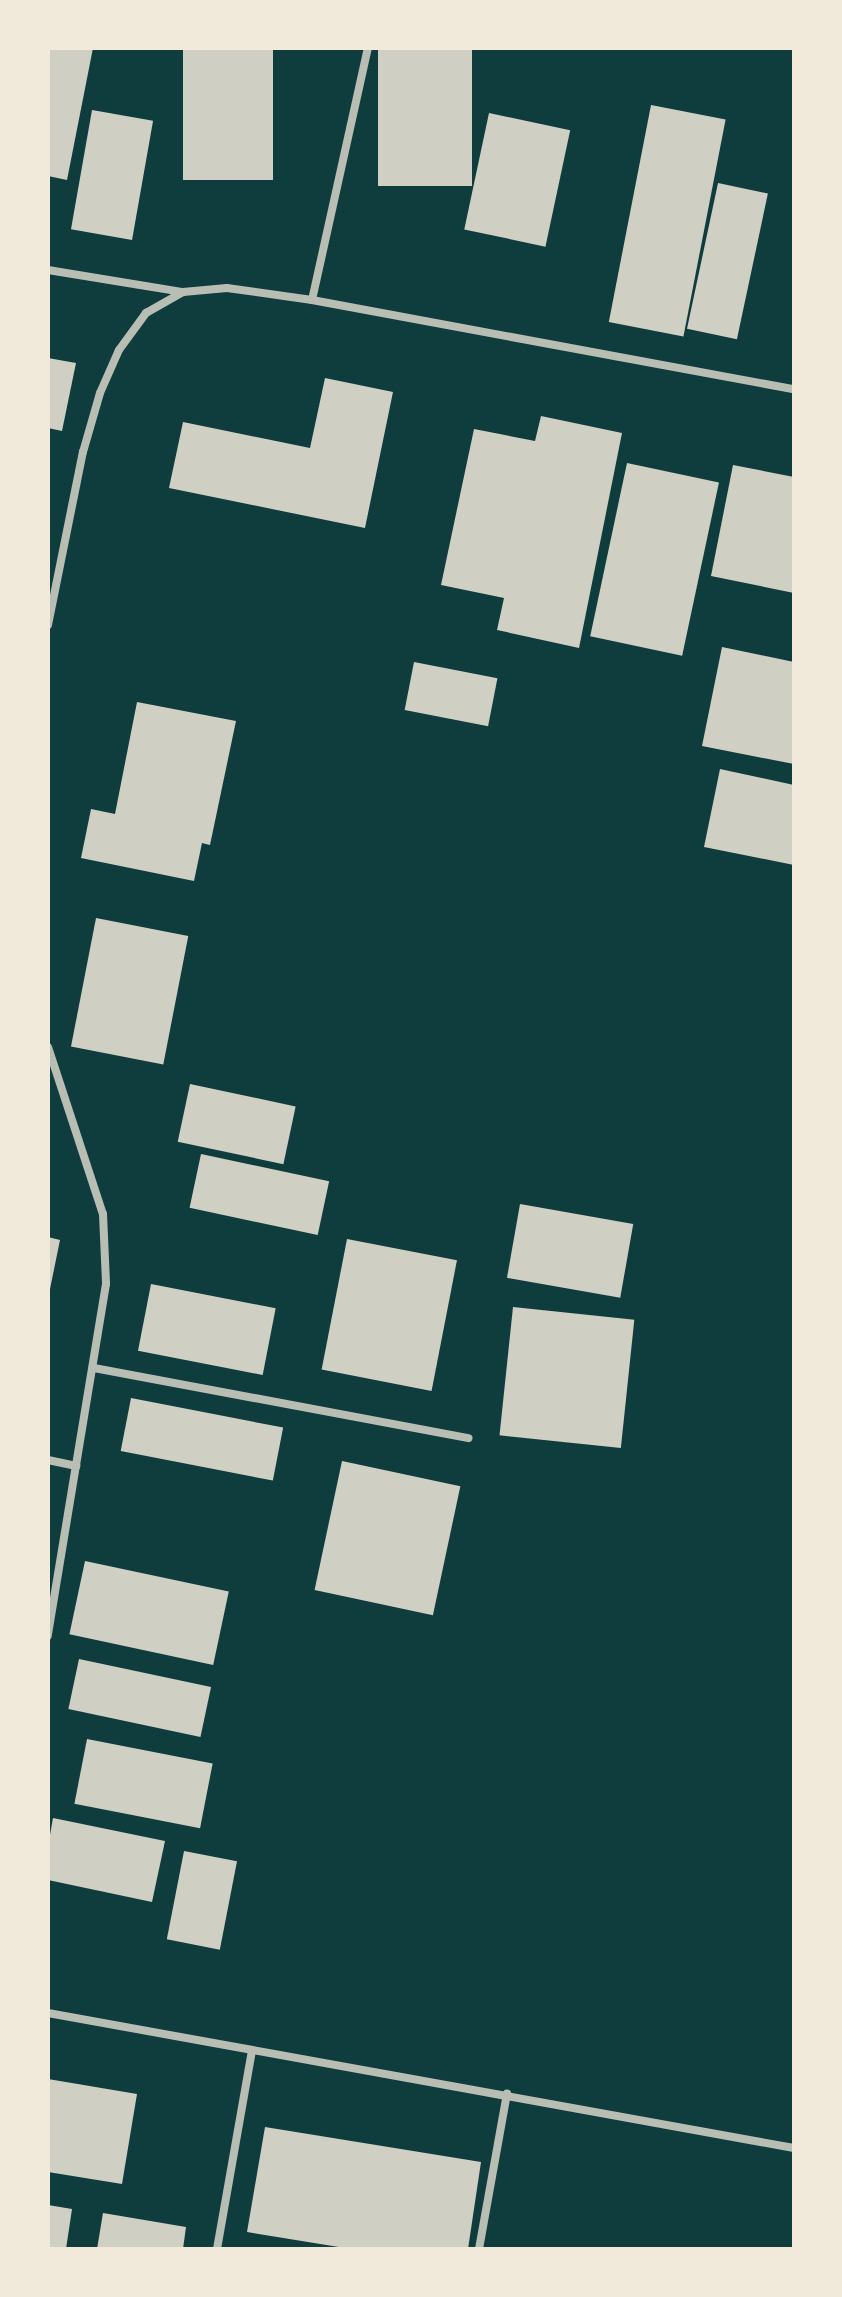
<!DOCTYPE html>
<html>
<head>
<meta charset="utf-8">
<style>
	body { margin:0 }
	#map { position:relative; width:842px; height:2297px; overflow:hidden; background:#0f3d3e; font-family:"Open Sans",sans-serif }
	div>[style] { position:absolute }
	.building>* { inset:0; background:#cfcfc3; transform-origin:0 0 }
	.minor>* { height:8px; margin:-4px; padding:0 4px; transform-origin:4px; border-radius:4px; background:#b8beb3 }
	span { translate:-50% -50%; white-space:nowrap; text-align:center; line-height:1.15; -webkit-text-stroke:7px #f1e9da; paint-order:stroke }
	.frame { position:absolute; inset:0; border:50px solid #f1e9da; pointer-events:none }
</style>
</head>
<body>
<div id="map">
	<div class="building">
		<i style="clip-path:polygon(48px 48px,93px 48px,67px 180px,48px 176px)"></i>
		<i style="left:183px;top:48px;width:90px;height:132px"></i>
		<i style="left:378px;top:48px;width:94px;height:138px"></i>
		<i style="left:651px;top:105px;width:76px;height:221px;rotate:11deg"></i>
		<i style="left:92px;top:110px;width:62px;height:121px;rotate:10deg"></i>
		<i style="left:489px;top:113px;width:83px;height:119px;rotate:12deg"></i>
		<i style="left:718px;top:183px;width:51px;height:149px;rotate:12deg"></i>
		<i style="clip-path:polygon(48px 358px,76px 363px,62px 431px,48px 428px)"></i>
		<i style="clip-path:polygon(325px 378px,393px 392px,365px 528px,169px 488px,183px 422px,310px 448px)"></i>
		<i style="clip-path:polygon(541px 416px,622px 433px,579px 648px,497px 630px,504px 598px,441px 585px,474px 429px,535px 441px)"></i>
		<i style="left:627px;top:463px;width:94px;height:177px;rotate:12deg"></i>
		<i style="clip-path:polygon(733px 465px,794px 477px,794px 593px,711px 576px)"></i>
		<i style="clip-path:polygon(722px 647px,794px 662px,794px 764px,702px 746px)"></i>
		<i style="left:414px;top:662px;width:85px;height:49px;rotate:11deg"></i>
		<i style="clip-path:polygon(137px 702px,236px 721px,210px 845px,202px 843px,194px 881px,81px 858px,91px 809px,115px 814px)"></i>
		<i style="clip-path:polygon(720px 769px,794px 785px,794px 865px,704px 847px)"></i>
		<i style="left:96px;top:918px;width:94px;height:131px;rotate:11deg"></i>
		<i style="left:190px;top:1084px;width:108px;height:59px;rotate:12deg"></i>
		<i style="left:201px;top:1154px;width:131px;height:55px;rotate:12deg"></i>
		<i style="left:520px;top:1204px;width:115px;height:75px;rotate:10deg"></i>
		<i style="clip-path:polygon(48px 1237px,60px 1240px,49px 1294px,48px 1294px)"></i>
		<i style="left:347px;top:1239px;width:112px;height:133px;rotate:11deg"></i>
		<i style="left:151px;top:1284px;width:127px;height:68px;rotate:11deg"></i>
		<i style="left:513px;top:1307px;width:122px;height:129px;rotate:6deg"></i>
		<i style="left:131px;top:1398px;width:155px;height:54px;rotate:11deg"></i>
		<i style="left:342px;top:1461px;width:121px;height:132px;rotate:12deg"></i>
		<i style="left:85px;top:1561px;width:147px;height:75px;rotate:12deg"></i>
		<i style="left:79px;top:1659px;width:135px;height:51px;rotate:12deg"></i>
		<i style="left:87px;top:1739px;width:128px;height:66px;rotate:11deg"></i>
		<i style="clip-path:polygon(53px 1818px,165px 1841px,152px 1902px,48px 1880px,48px 1846px)"></i>
		<i style="left:184px;top:1851px;width:54px;height:90px;rotate:11deg"></i>
		<i style="clip-path:polygon(48px 2079px,137px 2094px,122px 2184px,48px 2172px)"></i>
		<i style="clip-path:polygon(265px 2127px,481px 2162px,468px 2249px,351px 2249px,247px 2232px)"></i>
		<i style="clip-path:polygon(48px 2205px,72px 2209px,66px 2249px,48px 2249px)"></i>
		<i style="clip-path:polygon(103px 2213px,186px 2227px,183px 2249px,97px 2249px)"></i>
	</div>
	<div class="minor">
		<i style="left:48px;top:270px;width:137px;rotate:9.3deg"></i>
		<i style="left:183px;top:292px;width:44px;rotate:-5.2deg"></i>
		<i style="left:227px;top:288px;width:86px;rotate:8deg"></i>
		<i style="left:312px;top:300px;width:490px;rotate:10.5deg"></i>
		<i style="left:312px;top:300px;width:258px;rotate:-77.5deg"></i>
		<i style="left:48px;top:625px;width:177px;rotate:-78.6deg"></i>
		<i style="left:83px;top:452px;width:61px;rotate:-73.9deg"></i>
		<i style="left:100px;top:393px;width:47px;rotate:-66.2deg"></i>
		<i style="left:119px;top:350px;width:46px;rotate:-53.9deg"></i>
		<i style="left:146px;top:313px;width:40px;rotate:-29.7deg"></i>
		<i style="left:48px;top:1047px;width:176px;rotate:71.8deg"></i>
		<i style="left:103px;top:1214px;width:70px;rotate:87.5deg"></i>
		<i style="left:106px;top:1284px;width:357px;rotate:99.4deg"></i>
		<i style="left:94px;top:1368px;width:381px;rotate:10.6deg"></i>
		<i style="left:48px;top:1460px;width:29px;rotate:12deg"></i>
		<i style="left:48px;top:2013px;width:758px;rotate:10.26deg"></i>
		<i style="left:217px;top:2249px;width:201px;rotate:-80deg"></i>
		<i style="left:479px;top:2249px;width:158px;rotate:-79.8deg"></i>
	</div>
	<div class="frame"></div>
</div>
</body>
</html>
